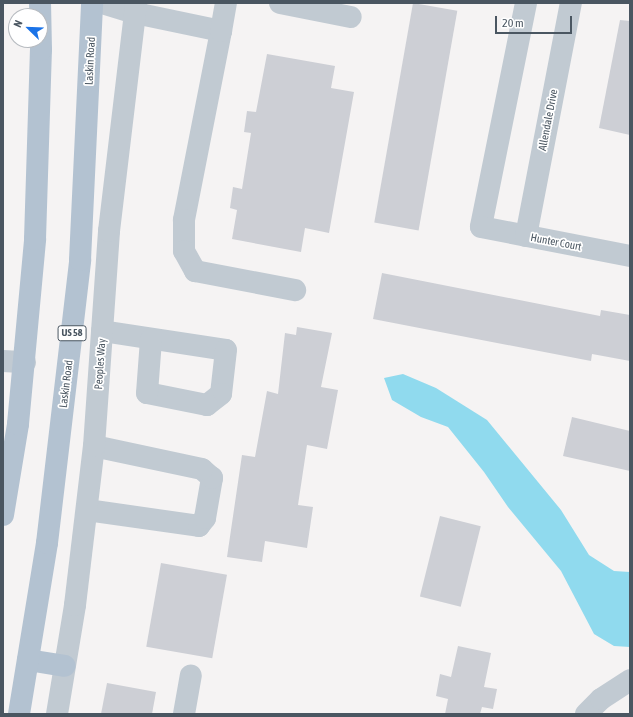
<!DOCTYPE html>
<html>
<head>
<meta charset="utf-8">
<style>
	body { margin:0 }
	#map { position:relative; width:633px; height:717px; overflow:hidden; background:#f5f3f3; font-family:"Asap Condensed",sans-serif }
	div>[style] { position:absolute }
	.water>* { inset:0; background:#90daee }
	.building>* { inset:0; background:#cdcfd5; transform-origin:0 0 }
	.minor>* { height:22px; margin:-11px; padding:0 11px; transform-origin:11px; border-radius:11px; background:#c1cad2 }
	.major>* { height:22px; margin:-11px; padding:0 11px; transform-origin:11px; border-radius:11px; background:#b3c2d1 }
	span { translate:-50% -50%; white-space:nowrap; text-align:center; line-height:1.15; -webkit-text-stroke:3.5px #fff; paint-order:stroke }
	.shield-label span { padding:1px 3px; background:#fff; border:1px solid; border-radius:3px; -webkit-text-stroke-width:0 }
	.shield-label { font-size:10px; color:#4a5661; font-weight:700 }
	.street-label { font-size:11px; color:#4a5661 }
	.frame { position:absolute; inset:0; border:4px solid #4a5661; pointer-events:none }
	.north { position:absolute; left:8px; top:8px; width:40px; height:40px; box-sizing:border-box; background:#fff; border:1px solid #b7bbc0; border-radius:50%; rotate:293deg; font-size:11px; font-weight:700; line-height:16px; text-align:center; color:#4a5661 }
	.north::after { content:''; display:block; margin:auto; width:14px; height:18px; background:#1a73e8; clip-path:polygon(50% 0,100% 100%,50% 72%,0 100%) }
	.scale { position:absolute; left:495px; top:16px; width:77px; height:18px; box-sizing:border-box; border:2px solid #4a5661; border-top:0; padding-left:5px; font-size:12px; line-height:14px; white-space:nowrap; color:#4a5661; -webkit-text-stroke:3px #fff; paint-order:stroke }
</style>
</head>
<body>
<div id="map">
	<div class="water">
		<i style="clip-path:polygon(403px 374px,436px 388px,487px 420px,561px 510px,589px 555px,614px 571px,630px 572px,630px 647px,614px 646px,594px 634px,561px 571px,508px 507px,484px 472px,448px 427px,421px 417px,392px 400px,384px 378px)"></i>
	</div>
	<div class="building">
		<i style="left:413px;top:3px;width:45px;height:223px;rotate:10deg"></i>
		<i style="clip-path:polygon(620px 20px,630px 21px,630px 135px,599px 128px)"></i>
		<i style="clip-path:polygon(267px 54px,335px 66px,331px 88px,354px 92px,329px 233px,305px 228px,301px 252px,232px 239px,237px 210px,230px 208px,233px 187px,242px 189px,251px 133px,244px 132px,247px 111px,256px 112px)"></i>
		<i style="clip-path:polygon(382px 273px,600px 316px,601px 310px,630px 315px,630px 361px,592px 354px,591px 361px,373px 319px)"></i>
		<i style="clip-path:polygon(297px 327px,332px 333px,321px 387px,338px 390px,327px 449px,307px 445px,298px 505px,313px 507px,307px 548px,265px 541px,262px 562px,227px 557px,242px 455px,255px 457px,267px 391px,278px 394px,285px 333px,296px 335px)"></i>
		<i style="clip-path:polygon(572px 417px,630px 431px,630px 471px,563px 456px)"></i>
		<i style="left:440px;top:516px;width:42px;height:83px;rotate:14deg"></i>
		<i style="left:161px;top:563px;width:67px;height:85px;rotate:10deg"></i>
		<i style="clip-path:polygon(458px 646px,491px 653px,484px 687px,497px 689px,493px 709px,482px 707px,480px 714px,445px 714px,448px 699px,436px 696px,440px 674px,451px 677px)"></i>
		<i style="clip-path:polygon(107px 683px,156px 692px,152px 714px,101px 714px)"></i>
	</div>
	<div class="minor">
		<i style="left:102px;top:3px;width:34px;rotate:17deg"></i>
		<i style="left:135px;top:13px;width:88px;rotate:11.8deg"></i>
		<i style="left:221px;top:31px;width:193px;rotate:101.1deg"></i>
		<i style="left:184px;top:220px;width:31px;rotate:90deg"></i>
		<i style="left:184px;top:251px;width:23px;rotate:61deg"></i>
		<i style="left:195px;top:271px;width:102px;rotate:10.8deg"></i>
		<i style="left:280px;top:3px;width:72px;rotate:11.2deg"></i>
		<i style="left:526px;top:3px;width:228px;rotate:101.4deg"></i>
		<i style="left:481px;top:227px;width:152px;rotate:11deg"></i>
		<i style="left:221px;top:31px;width:28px;rotate:-80deg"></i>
		<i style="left:526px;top:236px;width:237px;rotate:-79.1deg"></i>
		<i style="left:102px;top:331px;width:125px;rotate:8.7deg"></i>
		<i style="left:226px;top:350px;width:44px;rotate:96.5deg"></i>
		<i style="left:221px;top:394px;width:18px;rotate:142deg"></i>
		<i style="left:207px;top:405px;width:61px;rotate:-168.7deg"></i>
		<i style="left:147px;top:393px;width:53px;rotate:-85.7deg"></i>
		<i style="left:3px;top:361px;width:22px;rotate:3deg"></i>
		<i style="left:87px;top:510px;width:113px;rotate:8.1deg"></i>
		<i style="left:199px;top:526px;width:10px;rotate:-53deg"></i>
		<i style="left:205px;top:518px;width:41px;rotate:-80.1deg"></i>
		<i style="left:212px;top:478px;width:13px;rotate:-138deg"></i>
		<i style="left:202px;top:469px;width:110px;rotate:-168deg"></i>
		<i style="left:57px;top:714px;width:110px;rotate:-80.6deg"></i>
		<i style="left:75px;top:605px;width:160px;rotate:-83.2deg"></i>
		<i style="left:94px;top:446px;width:216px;rotate:-86deg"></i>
		<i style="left:109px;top:231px;width:230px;rotate:-83.2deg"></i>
		<i style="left:184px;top:714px;width:39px;rotate:-80deg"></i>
		<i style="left:586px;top:714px;width:21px;rotate:-45deg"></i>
		<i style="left:601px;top:699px;width:35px;rotate:-33deg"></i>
	</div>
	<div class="major">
		<i style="left:3px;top:515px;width:92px;rotate:-80.6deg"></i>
		<i style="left:18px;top:424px;width:186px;rotate:-84.7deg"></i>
		<i style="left:35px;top:239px;width:189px;rotate:-88.2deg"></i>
		<i style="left:41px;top:50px;width:47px;rotate:-91.2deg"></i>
		<i style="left:28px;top:660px;width:37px;rotate:9deg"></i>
		<i style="left:19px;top:714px;width:173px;rotate:-80.7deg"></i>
		<i style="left:47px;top:543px;width:285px;rotate:-83.3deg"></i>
		<i style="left:80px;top:260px;width:257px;rotate:-87.3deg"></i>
	</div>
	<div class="shield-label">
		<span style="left:72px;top:333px">US 58</span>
	</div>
	<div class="street-label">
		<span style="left:90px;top:61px;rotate:-87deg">Laskin Road</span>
		<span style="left:548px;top:120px;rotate:-79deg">Allendale Drive</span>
		<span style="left:556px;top:242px;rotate:11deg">Hunter Court</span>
		<span style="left:100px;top:364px;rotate:-86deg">Peoples Way</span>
		<span style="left:66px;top:384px;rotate:-83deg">Laskin Road</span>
	</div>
	<div class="frame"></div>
	<div class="north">N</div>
	<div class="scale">20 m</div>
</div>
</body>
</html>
